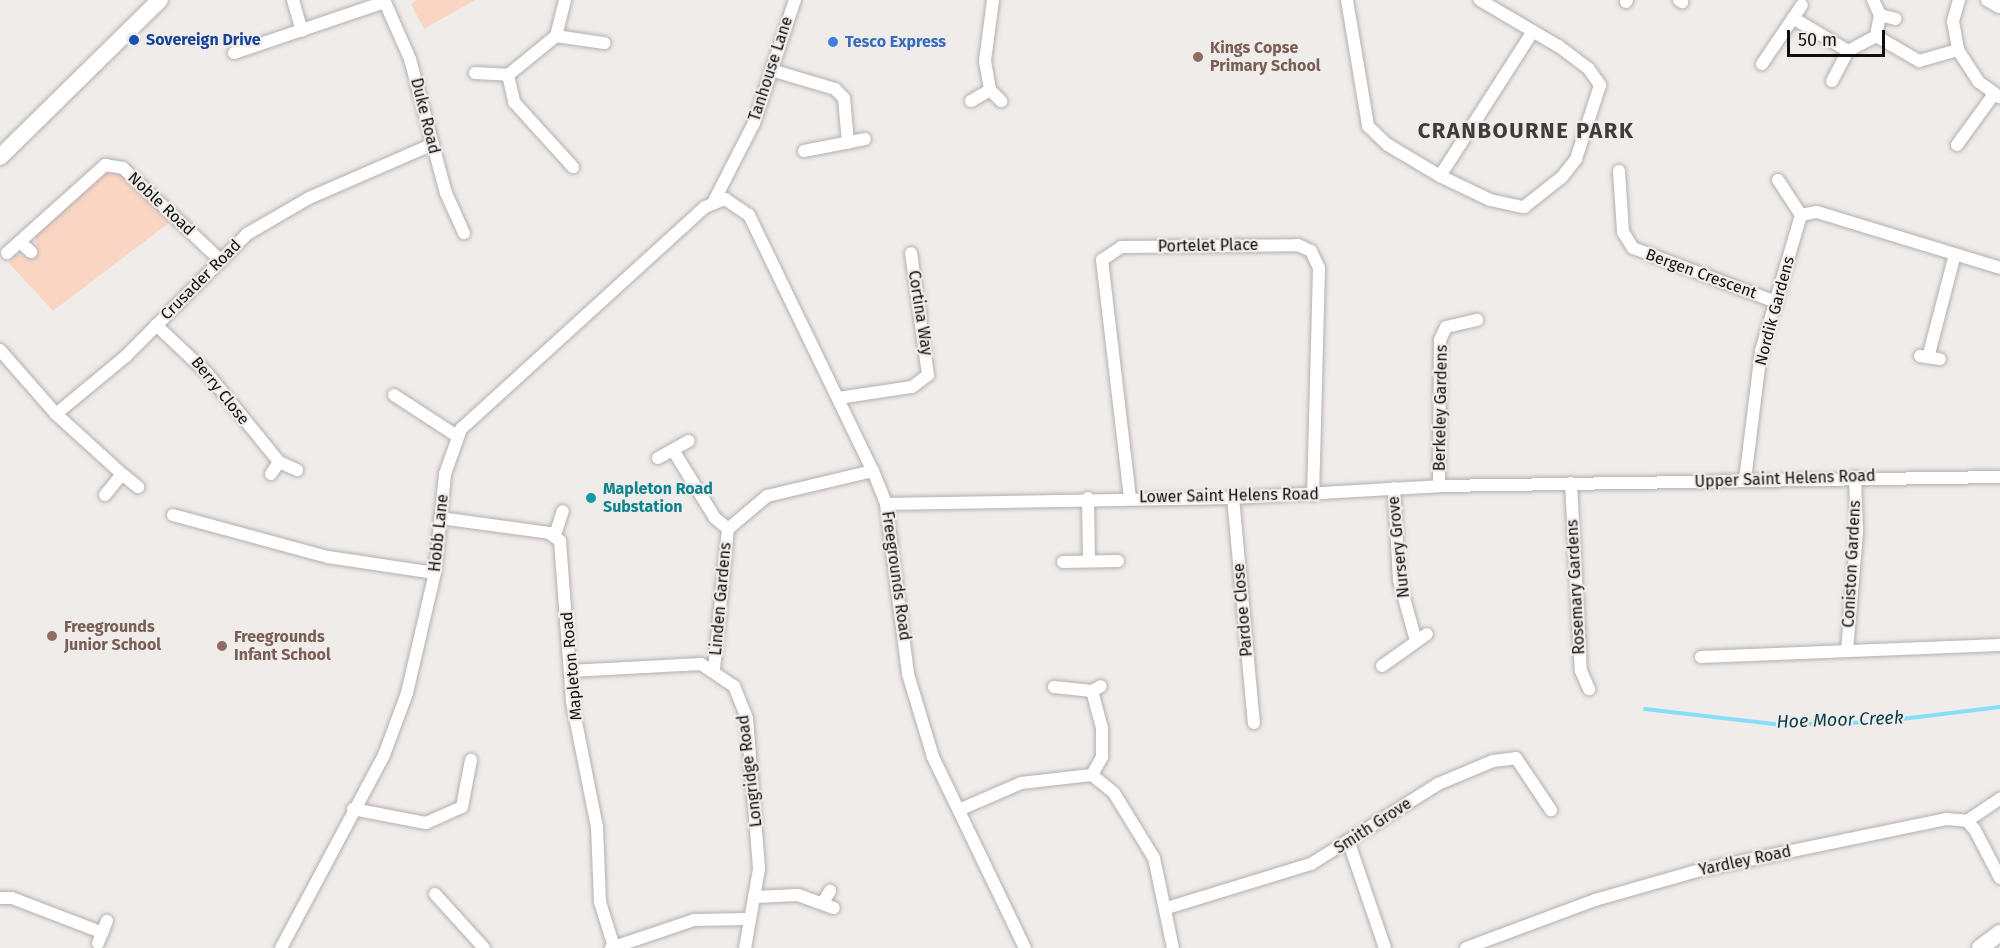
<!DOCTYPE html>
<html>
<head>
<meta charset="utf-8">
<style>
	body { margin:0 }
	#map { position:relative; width:2000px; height:948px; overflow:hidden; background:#f0ecea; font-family:"Fira Sans",sans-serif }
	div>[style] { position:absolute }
	.green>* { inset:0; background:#fad5c4 }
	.stream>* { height:4px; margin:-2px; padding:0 2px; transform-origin:2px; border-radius:2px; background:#87defb }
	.roads { filter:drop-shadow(0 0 2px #b3b0ae) drop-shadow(0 0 2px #b3b0ae) }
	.street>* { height:12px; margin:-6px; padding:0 6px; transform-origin:6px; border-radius:6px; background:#fff }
	.secondary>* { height:16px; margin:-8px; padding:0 8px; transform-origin:8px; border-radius:8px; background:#fff }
	.dots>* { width:16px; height:16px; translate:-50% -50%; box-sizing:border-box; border:3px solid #f0ecea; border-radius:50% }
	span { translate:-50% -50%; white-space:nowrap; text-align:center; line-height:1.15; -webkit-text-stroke:4.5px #f0ecea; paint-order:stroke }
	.transit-label { font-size:16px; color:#164399; font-weight:700 }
	.left { translate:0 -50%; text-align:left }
	.shop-label { font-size:16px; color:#366cbe; font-weight:700 }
	.education-label { font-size:16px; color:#785e54; font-weight:700 }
	.street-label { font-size:16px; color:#100f0e }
	.culture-label { font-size:16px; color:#0d838f; font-weight:700 }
	.water-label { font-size:18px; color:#043c4a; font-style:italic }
	.district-label { font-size:22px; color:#3f3c3b; font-weight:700; letter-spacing:1.5px }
	.scale { position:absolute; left:1787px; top:30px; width:98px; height:27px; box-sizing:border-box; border:3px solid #100f0e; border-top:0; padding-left:8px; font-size:18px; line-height:21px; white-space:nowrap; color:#100f0e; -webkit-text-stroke:4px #f0ecea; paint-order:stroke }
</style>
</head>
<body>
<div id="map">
	<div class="green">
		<i style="clip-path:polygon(416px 0,475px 0,424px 29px,411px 4px)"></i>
		<i style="clip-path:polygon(107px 171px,121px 173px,170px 222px,53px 311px,8px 262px,16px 254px,32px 259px,38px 253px,35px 233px)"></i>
	</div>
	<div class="stream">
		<i style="left:1645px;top:709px;width:138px;rotate:6.7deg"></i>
		<i style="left:1782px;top:725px;width:95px;rotate:-1.8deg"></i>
		<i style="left:1877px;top:722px;width:124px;rotate:-7deg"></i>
	</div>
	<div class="roads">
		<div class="street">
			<i style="left:293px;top:0;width:32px;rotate:74deg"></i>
			<i style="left:384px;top:0;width:64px;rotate:66.2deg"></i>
			<i style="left:410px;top:59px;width:139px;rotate:75deg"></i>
			<i style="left:446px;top:193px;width:44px;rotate:65.8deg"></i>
			<i style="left:565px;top:0;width:37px;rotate:104deg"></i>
			<i style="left:556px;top:36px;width:62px;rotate:140.9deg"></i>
			<i style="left:508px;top:75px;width:28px;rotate:77deg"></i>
			<i style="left:514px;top:102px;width:88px;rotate:47.8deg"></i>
			<i style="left:993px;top:0;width:62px;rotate:97.5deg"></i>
			<i style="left:985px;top:61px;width:29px;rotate:80deg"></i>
			<i style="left:990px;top:90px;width:16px;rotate:45deg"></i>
			<i style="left:1347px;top:0;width:128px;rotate:80.5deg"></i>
			<i style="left:1368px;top:126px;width:28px;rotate:44deg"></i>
			<i style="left:1388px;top:145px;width:61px;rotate:30.8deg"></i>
			<i style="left:1440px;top:176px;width:55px;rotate:25.6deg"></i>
			<i style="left:1490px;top:200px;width:35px;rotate:12deg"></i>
			<i style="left:1524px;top:207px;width:48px;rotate:-38.3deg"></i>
			<i style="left:1562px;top:177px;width:23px;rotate:-52deg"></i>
			<i style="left:1576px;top:159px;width:78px;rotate:-72deg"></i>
			<i style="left:1600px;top:85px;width:19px;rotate:-125deg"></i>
			<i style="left:1589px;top:69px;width:39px;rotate:-143deg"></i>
			<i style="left:1558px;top:46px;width:91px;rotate:-149.5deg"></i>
			<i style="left:1679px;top:0;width:4px;rotate:34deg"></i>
			<i style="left:1873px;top:0;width:17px;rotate:65deg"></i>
			<i style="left:1880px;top:15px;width:21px;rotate:101deg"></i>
			<i style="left:1959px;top:0;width:22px;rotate:106deg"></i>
			<i style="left:1953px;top:21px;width:29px;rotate:80deg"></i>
			<i style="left:1958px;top:50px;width:38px;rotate:57deg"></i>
			<i style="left:1979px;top:82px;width:26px;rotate:36deg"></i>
			<i style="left:1987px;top:0;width:14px;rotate:30deg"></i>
			<i style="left:1626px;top:2px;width:2px;rotate:-63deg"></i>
			<i style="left:1880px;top:15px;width:16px;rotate:14deg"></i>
			<i style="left:1793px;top:18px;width:64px;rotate:31deg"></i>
			<i style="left:1848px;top:51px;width:32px;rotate:-28deg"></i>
			<i style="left:1876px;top:36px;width:50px;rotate:30.2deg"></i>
			<i style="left:1919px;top:61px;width:41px;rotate:-15.8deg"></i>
			<i style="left:556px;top:36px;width:49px;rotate:8.3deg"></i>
			<i style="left:234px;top:53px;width:159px;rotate:-18.7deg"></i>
			<i style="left:1762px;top:64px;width:71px;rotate:-55.9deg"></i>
			<i style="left:771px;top:70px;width:67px;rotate:16.5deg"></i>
			<i style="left:835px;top:89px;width:13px;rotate:45deg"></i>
			<i style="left:844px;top:98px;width:45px;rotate:84.9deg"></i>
			<i style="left:475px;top:73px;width:33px;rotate:3deg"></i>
			<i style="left:1832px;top:81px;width:34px;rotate:-62deg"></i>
			<i style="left:971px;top:101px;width:22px;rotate:-30deg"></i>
			<i style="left:1957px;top:145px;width:63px;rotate:-54deg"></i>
			<i style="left:804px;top:151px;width:62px;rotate:-11.1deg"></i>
			<i style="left:1619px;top:171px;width:61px;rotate:86.2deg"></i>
			<i style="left:1623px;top:232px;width:19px;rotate:58deg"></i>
			<i style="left:1633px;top:248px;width:153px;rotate:20.7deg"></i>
			<i style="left:1440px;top:176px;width:172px;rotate:-57.3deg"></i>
			<i style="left:714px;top:201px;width:88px;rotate:-62.9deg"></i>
			<i style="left:754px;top:123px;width:130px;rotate:-71.6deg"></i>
			<i style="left:1801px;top:215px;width:16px;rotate:-11deg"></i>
			<i style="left:1817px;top:212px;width:191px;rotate:17deg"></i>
			<i style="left:20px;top:242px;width:15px;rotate:42deg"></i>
			<i style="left:7px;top:253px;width:132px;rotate:-41.9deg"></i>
			<i style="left:105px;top:165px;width:18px;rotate:9deg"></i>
			<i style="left:123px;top:168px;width:131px;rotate:43.5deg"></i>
			<i style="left:156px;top:325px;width:70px;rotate:43.3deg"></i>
			<i style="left:207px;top:373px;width:114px;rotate:51deg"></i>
			<i style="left:279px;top:462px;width:20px;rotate:24deg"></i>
			<i style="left:0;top:350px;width:85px;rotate:48.8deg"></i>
			<i style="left:56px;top:414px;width:89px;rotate:42.3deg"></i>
			<i style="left:122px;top:474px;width:27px;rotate:129deg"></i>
			<i style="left:1929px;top:354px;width:103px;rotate:-75.4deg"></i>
			<i style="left:1920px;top:356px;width:20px;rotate:9deg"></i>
			<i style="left:394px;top:395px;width:75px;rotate:33.1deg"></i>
			<i style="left:838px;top:398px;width:75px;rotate:-8.5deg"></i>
			<i style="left:912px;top:387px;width:20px;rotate:-37deg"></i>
			<i style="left:928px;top:375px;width:123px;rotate:-97.9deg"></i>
			<i style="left:56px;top:414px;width:91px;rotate:-39.6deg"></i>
			<i style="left:126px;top:356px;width:172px;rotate:-45.2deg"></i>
			<i style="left:247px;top:234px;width:72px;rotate:-30.1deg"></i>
			<i style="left:309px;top:198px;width:133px;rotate:-23.5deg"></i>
			<i style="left:673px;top:450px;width:80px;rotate:58.3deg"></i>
			<i style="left:715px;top:518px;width:17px;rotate:40deg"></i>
			<i style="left:658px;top:458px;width:35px;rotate:-29deg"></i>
			<i style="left:122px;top:474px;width:21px;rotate:39deg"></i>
			<i style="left:271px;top:474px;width:14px;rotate:-56deg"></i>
			<i style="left:1745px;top:480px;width:130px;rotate:-82.9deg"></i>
			<i style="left:1761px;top:351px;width:142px;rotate:-73.6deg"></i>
			<i style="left:1801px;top:215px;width:42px;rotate:-123.3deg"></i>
			<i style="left:1571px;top:483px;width:188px;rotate:87deg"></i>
			<i style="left:1581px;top:671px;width:20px;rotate:66deg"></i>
			<i style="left:1439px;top:486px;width:146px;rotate:-89.6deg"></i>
			<i style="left:1440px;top:340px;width:14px;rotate:-65deg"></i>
			<i style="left:1446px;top:327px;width:32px;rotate:-13deg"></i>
			<i style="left:1394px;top:488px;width:92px;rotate:86.9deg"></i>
			<i style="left:1399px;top:580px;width:63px;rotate:74.4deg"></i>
			<i style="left:1088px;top:498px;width:63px;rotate:89.1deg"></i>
			<i style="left:1130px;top:498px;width:240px;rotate:-96.7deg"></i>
			<i style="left:1102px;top:260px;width:23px;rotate:-34deg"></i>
			<i style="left:1121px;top:247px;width:177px;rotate:-0.6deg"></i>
			<i style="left:1298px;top:245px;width:14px;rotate:25deg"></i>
			<i style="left:1311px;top:251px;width:19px;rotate:65deg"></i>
			<i style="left:1319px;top:268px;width:227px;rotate:91.5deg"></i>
			<i style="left:1233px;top:498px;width:226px;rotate:84.7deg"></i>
			<i style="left:886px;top:504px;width:347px;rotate:-1deg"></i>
			<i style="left:1233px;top:498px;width:206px;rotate:-3.3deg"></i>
			<i style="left:1439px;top:486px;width:561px;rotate:-0.92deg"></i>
			<i style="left:173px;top:515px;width:161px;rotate:15.2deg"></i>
			<i style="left:328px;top:557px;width:108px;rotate:8.5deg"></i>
			<i style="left:440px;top:518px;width:110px;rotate:7.8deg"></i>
			<i style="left:549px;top:533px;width:14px;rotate:36deg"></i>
			<i style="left:560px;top:541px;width:161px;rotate:85.7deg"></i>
			<i style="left:572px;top:702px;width:127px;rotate:78.7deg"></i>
			<i style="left:597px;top:827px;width:75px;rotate:87.7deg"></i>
			<i style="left:600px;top:902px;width:47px;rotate:72.7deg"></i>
			<i style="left:555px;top:535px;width:25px;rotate:-72deg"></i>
			<i style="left:1063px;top:562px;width:55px;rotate:-1deg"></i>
			<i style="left:1847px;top:651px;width:119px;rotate:-85.2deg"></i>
			<i style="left:1857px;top:532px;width:55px;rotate:-92.1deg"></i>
			<i style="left:1701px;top:657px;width:299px;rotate:-2.3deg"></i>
			<i style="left:1382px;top:666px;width:55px;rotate:-35.4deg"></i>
			<i style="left:714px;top:669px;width:141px;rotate:-84.3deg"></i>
			<i style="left:728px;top:529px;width:51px;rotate:-40.2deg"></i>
			<i style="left:767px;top:496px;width:109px;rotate:-13.3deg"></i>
			<i style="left:570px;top:671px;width:131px;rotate:-3.1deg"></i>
			<i style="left:701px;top:664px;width:40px;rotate:34deg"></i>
			<i style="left:734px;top:686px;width:35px;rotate:68deg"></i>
			<i style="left:747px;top:719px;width:150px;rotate:85.4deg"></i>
			<i style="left:759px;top:869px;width:80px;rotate:100deg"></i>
			<i style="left:1054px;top:687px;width:38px;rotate:6deg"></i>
			<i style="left:1092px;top:691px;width:10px;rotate:-29deg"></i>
			<i style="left:1092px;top:775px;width:21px;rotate:-61deg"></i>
			<i style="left:1102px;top:757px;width:29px;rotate:-90deg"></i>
			<i style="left:1102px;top:728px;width:38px;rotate:-105deg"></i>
			<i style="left:353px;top:809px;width:74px;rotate:10.9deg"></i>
			<i style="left:426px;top:823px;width:39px;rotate:-24deg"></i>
			<i style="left:462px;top:807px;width:48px;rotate:-79.2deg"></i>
			<i style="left:961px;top:809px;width:65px;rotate:-23.4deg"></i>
			<i style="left:1021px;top:783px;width:71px;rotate:-6.4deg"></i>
			<i style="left:1092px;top:775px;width:28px;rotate:39deg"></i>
			<i style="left:1114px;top:793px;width:76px;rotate:58.4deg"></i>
			<i style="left:1154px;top:858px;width:92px;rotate:78.1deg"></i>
			<i style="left:1967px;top:821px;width:40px;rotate:-34deg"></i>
			<i style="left:1349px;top:843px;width:111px;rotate:71.1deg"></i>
			<i style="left:435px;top:894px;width:73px;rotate:47.8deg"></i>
			<i style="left:755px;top:897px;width:43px;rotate:-2.7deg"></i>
			<i style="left:798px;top:895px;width:38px;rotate:20deg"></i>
			<i style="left:0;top:898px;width:12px"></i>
			<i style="left:12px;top:898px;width:97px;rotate:21deg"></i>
			<i style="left:824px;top:901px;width:12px;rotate:-59deg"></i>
			<i style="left:1167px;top:908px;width:151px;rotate:-17deg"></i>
			<i style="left:1311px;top:864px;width:150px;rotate:-32.2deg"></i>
			<i style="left:1438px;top:784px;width:60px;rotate:-22.7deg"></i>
			<i style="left:1493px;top:761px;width:23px;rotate:-7deg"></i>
			<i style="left:1516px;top:758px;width:63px;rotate:56.1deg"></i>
			<i style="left:98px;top:943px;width:24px;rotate:-68deg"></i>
			<i style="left:281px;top:948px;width:219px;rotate:-61.9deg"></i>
			<i style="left:384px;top:755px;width:66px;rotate:-69.6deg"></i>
			<i style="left:407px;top:693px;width:123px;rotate:-76.9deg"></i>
			<i style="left:435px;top:573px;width:100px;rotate:-84.2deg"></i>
			<i style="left:445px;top:474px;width:48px;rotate:-70.4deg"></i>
			<i style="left:461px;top:429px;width:330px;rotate:-42.3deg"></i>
			<i style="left:705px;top:207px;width:22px;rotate:-22deg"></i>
			<i style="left:725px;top:199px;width:29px;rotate:34deg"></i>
			<i style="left:749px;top:215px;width:284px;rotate:64.2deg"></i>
			<i style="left:873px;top:471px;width:35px;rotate:68deg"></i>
			<i style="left:886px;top:504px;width:171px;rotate:82.6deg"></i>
			<i style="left:908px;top:674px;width:87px;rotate:73.2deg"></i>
			<i style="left:933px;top:757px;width:212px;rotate:64.3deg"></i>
			<i style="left:611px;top:948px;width:88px;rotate:-18.6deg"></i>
			<i style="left:694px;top:920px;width:54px;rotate:-1.1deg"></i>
			<i style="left:1466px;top:948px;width:138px;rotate:-20.4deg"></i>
			<i style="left:1595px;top:900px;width:109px;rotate:-15.9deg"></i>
			<i style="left:1700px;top:870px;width:251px;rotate:-11.7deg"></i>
			<i style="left:1946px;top:819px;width:21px;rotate:5deg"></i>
			<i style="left:1967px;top:821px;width:12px;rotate:48deg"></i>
			<i style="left:1975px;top:830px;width:54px;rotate:62.5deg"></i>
		</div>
		<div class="secondary">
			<i style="left:0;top:157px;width:224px;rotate:-44.5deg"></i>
			<i style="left:1980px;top:948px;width:25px;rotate:-37deg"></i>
		</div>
	</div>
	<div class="dots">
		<i style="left:134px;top:40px;background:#1a4fb4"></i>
		<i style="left:833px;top:42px;background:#3f7fe0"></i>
		<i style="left:1198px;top:57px;background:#8d6e63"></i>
		<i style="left:591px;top:498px;background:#0f9aa8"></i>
		<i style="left:52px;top:636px;background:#8d6e63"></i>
		<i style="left:222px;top:646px;background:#8d6e63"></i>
	</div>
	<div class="transit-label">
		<span class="left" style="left:146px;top:40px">Sovereign Drive</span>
	</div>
	<div class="shop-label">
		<span class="left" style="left:845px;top:42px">Tesco Express</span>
	</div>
	<div class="education-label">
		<span class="left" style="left:1210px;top:57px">Kings Copse<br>Primary School</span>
		<span class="left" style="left:64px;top:636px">Freegrounds<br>Junior School</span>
		<span class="left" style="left:234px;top:646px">Freegrounds<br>Infant School</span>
	</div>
	<div class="street-label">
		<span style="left:771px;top:69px;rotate:-72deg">Tanhouse Lane</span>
		<span style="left:425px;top:116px;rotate:76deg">Duke Road</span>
		<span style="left:161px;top:204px;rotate:43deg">Noble Road</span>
		<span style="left:1208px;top:246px;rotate:-1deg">Portelet Place</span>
		<span style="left:1701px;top:274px;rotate:20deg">Bergen Crescent</span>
		<span style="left:201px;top:280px;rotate:-45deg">Crusader Road</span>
		<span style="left:1775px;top:311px;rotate:-75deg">Nordik Gardens</span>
		<span style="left:920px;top:313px;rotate:81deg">Cortina Way</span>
		<span style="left:220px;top:391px;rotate:51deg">Berry Close</span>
		<span style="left:1441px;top:408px;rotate:-89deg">Berkeley Gardens</span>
		<span style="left:1785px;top:479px;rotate:-2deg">Upper Saint Helens Road</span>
		<span style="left:1229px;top:496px;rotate:-1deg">Lower Saint Helens Road</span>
		<span style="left:439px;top:533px;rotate:-84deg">Hobb Lane</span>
		<span style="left:1399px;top:547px;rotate:-96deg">Nursery Grove</span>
		<span style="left:1852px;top:564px;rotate:-87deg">Coniston Gardens</span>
		<span style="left:896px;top:576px;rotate:82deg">Freegrounds Road</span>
		<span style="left:1576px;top:587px;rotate:-93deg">Rosemary Gardens</span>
		<span style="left:721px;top:599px;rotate:-85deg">Linden Gardens</span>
		<span style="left:1243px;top:610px;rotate:-95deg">Pardoe Close</span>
		<span style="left:572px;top:666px;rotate:-95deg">Mapleton Road</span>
		<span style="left:750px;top:771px;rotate:-97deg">Longridge Road</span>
		<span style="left:1373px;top:826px;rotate:-33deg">Smith Grove</span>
		<span style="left:1745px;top:861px;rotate:-12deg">Yardley Road</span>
	</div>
	<div class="culture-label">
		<span class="left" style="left:603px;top:498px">Mapleton Road<br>Substation</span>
	</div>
	<div class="water-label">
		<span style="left:1840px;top:720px;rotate:-2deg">Hoe Moor Creek</span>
	</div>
	<div class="district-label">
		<span style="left:1526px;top:131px">CRANBOURNE PARK</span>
	</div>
	<div class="scale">50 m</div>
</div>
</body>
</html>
